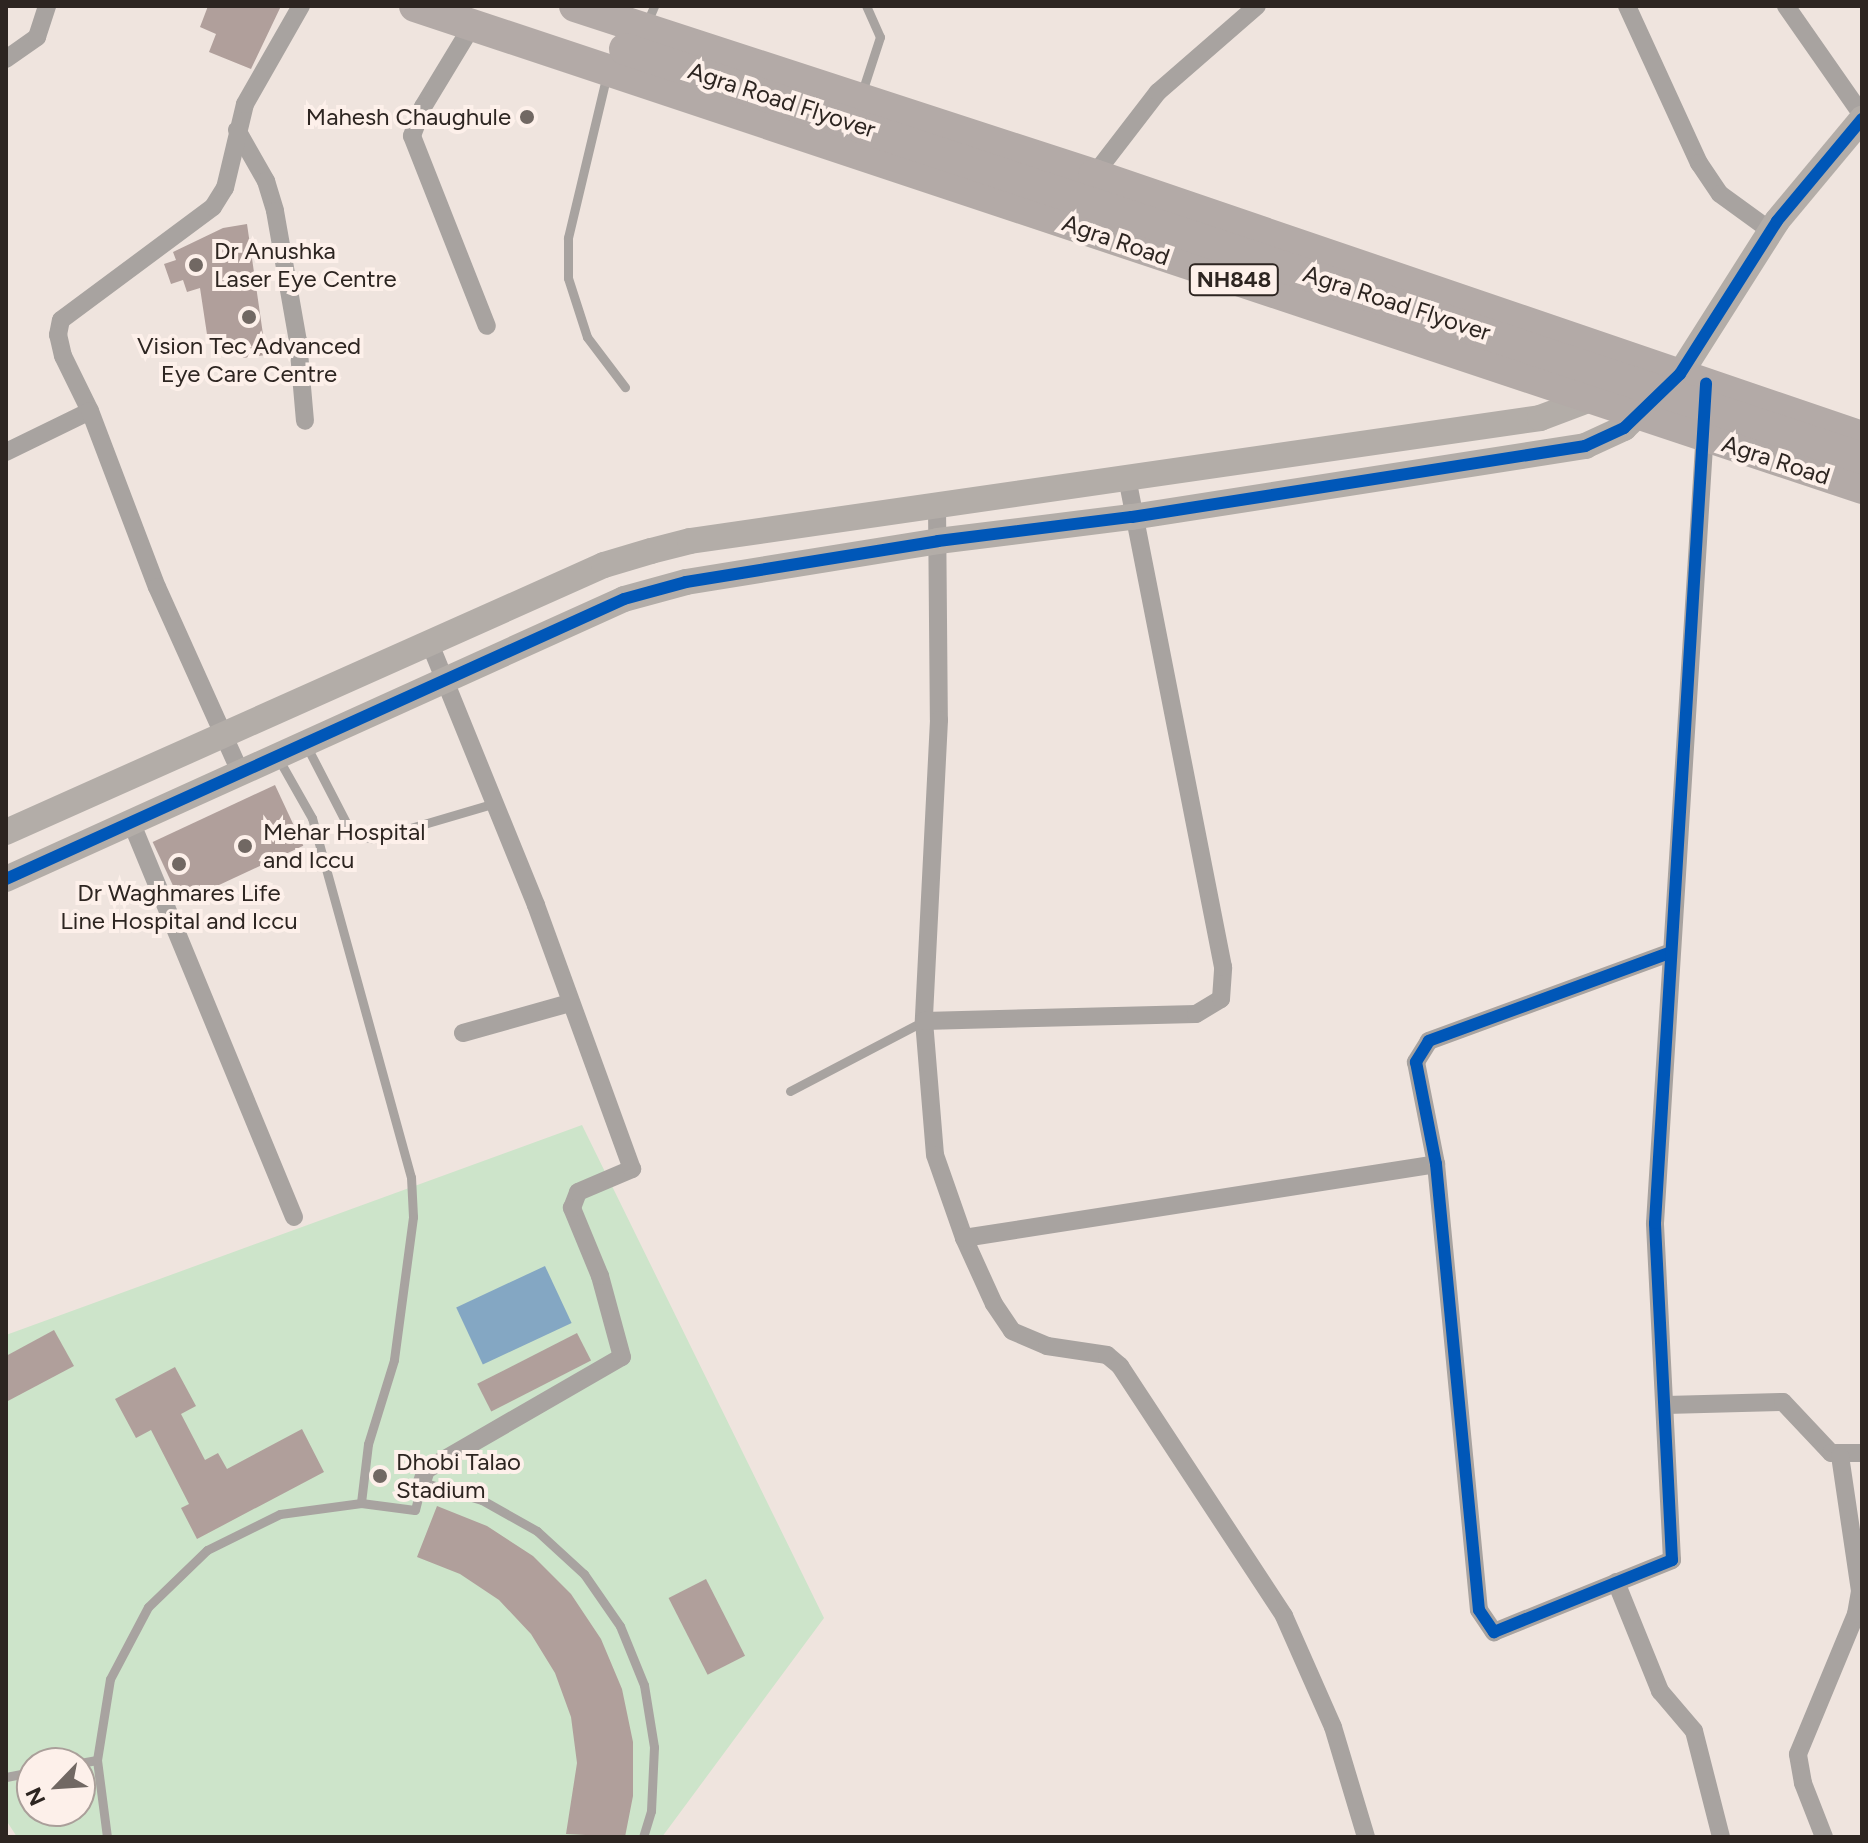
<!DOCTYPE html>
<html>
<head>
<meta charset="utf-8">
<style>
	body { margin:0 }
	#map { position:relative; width:1868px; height:1843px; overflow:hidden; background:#efe4de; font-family:Figtree,sans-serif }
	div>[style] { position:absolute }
	.green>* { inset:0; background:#cde4ca }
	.water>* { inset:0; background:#84a7c3; transform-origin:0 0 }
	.building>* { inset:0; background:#b09f9b; transform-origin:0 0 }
	.lane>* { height:9px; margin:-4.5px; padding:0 4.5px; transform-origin:4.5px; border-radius:4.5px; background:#a8a3a0 }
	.street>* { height:18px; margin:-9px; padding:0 9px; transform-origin:9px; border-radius:9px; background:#a8a3a0 }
	.secondary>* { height:26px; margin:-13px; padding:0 13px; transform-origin:13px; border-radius:13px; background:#b3ada8 }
	.highway>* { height:32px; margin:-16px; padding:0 16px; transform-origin:16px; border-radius:16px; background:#b3aaa7 }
	.highway-bridge>* { height:32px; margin:-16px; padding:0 16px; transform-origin:16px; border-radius:16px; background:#b3aaa7 }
	.cycleway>* { height:12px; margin:-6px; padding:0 6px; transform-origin:6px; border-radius:6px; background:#0057b8 }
	.dots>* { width:22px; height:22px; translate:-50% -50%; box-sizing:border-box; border:4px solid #fdf0ea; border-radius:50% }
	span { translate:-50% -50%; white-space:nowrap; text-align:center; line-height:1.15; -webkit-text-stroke:8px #fdf0ea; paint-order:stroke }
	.shield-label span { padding:2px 6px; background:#fdf0ea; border:2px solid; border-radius:6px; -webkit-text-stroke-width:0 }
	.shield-label { font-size:22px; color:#2d2521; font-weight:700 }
	.street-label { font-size:24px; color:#2d2521 }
	.poi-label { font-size:24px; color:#2d2521 }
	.right { translate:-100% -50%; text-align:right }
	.left { translate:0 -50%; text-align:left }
	.frame { position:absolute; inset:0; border:8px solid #2d2521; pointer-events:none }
	.north { position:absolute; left:16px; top:1747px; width:80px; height:80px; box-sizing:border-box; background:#fdf0ea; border:2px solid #aa9f9a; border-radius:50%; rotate:245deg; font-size:22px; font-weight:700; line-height:32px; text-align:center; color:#2d2521 }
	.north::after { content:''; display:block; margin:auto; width:28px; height:36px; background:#716863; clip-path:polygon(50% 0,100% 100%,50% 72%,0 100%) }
</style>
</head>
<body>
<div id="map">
	<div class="green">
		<i style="clip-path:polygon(evenodd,582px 1125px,824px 1618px,662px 1837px,17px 1837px,6px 1820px,6px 1335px,582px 1125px,32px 1763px,80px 1763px,80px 1811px,32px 1811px,32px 1763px)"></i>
	</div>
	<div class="water">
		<i style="left:545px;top:1266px;width:63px;height:98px;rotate:65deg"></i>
	</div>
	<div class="building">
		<i style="clip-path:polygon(208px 6px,281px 6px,251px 69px,209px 52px,216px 34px,200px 27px)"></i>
		<i style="clip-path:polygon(247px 224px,266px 355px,243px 358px,242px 348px,215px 352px,213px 340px,208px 341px,200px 288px,187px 292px,183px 280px,171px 284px,164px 264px,176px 260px,173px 252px,223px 228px)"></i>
		<i style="left:275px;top:785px;width:67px;height:135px;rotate:65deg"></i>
		<i style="clip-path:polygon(54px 1330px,74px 1366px,6px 1402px,6px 1356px)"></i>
		<i style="left:577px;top:1333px;width:31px;height:112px;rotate:63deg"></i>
		<i style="clip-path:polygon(175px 1367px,196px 1406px,181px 1414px,205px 1460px,218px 1453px,227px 1469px,302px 1429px,324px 1472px,197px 1539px,181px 1508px,189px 1504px,151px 1430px,136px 1438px,115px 1399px)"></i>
		<i style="clip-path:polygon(437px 1506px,487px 1526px,533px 1556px,571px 1594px,601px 1639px,622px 1689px,633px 1742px,633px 1796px,625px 1837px,566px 1834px,577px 1763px,571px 1717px,555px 1673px,531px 1634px,499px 1600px,460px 1574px,417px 1557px)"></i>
		<i style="left:706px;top:1579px;width:86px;height:42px;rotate:63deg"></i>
	</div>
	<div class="lane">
		<i style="left:646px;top:25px;width:21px;rotate:-67deg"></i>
		<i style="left:607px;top:74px;width:169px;rotate:103.4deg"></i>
		<i style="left:568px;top:238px;width:40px;rotate:90deg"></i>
		<i style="left:568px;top:278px;width:62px;rotate:72.1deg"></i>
		<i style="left:587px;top:337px;width:63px;rotate:52.8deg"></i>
		<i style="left:862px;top:92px;width:58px;rotate:-71.9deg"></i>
		<i style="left:880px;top:37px;width:34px;rotate:-114deg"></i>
		<i style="left:306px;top:745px;width:100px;rotate:62.7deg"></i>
		<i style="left:352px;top:834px;width:22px;rotate:13deg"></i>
		<i style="left:373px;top:839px;width:127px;rotate:-16.4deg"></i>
		<i style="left:278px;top:758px;width:69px;rotate:60.5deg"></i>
		<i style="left:312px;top:818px;width:372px;rotate:74.6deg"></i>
		<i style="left:411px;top:1177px;width:40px;rotate:87.1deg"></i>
		<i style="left:413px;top:1217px;width:144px;rotate:97.6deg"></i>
		<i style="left:394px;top:1360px;width:88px;rotate:107.2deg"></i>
		<i style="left:368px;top:1444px;width:59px;rotate:96.8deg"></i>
		<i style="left:790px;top:1091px;width:151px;rotate:-27.6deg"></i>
		<i style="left:80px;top:1763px;width:17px;rotate:-10deg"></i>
		<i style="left:6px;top:1777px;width:26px;rotate:-11deg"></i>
		<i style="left:107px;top:1837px;width:78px;rotate:-97.4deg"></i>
		<i style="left:97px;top:1760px;width:82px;rotate:-80.9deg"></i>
		<i style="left:110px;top:1679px;width:81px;rotate:-62.2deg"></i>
		<i style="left:148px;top:1607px;width:82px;rotate:-44deg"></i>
		<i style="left:207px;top:1550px;width:81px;rotate:-26.3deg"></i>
		<i style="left:280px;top:1514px;width:82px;rotate:-7.7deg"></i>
		<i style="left:361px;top:1503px;width:54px;rotate:7.4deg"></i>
		<i style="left:415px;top:1510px;width:29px;rotate:-76deg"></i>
		<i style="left:422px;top:1482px;width:63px;rotate:16.7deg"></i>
		<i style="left:482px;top:1500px;width:63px;rotate:29.4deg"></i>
		<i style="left:537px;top:1531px;width:64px;rotate:42.5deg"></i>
		<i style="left:584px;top:1574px;width:63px;rotate:55.3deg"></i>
		<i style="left:620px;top:1626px;width:64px;rotate:67.9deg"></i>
		<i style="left:644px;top:1685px;width:63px;rotate:80.8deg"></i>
		<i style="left:654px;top:1747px;width:64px;rotate:92.7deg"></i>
		<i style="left:651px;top:1811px;width:27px;rotate:107deg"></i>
	</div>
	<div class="street">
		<i style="left:1627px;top:6px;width:173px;rotate:65.4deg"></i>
		<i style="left:1699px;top:163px;width:37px;rotate:56deg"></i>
		<i style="left:1720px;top:194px;width:63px;rotate:36deg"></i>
		<i style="left:1786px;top:6px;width:133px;rotate:55.1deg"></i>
		<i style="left:472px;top:26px;width:95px;rotate:121.2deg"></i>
		<i style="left:423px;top:107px;width:31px;rotate:111deg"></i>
		<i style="left:412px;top:136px;width:204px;rotate:68.5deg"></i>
		<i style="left:6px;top:59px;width:38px;rotate:-35deg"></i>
		<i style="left:37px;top:37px;width:33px;rotate:-72deg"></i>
		<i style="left:237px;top:130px;width:59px;rotate:60.4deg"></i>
		<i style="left:266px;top:181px;width:31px;rotate:73deg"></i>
		<i style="left:275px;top:211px;width:132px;rotate:80deg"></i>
		<i style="left:298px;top:341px;width:80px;rotate:85deg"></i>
		<i style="left:1094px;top:175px;width:105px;rotate:-52.4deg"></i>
		<i style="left:1158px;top:92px;width:131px;rotate:-41deg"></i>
		<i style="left:90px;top:411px;width:61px;rotate:-116.1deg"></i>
		<i style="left:63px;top:356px;width:22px;rotate:-103deg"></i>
		<i style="left:58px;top:335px;width:15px;rotate:-79deg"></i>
		<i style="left:61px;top:320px;width:189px;rotate:-36.6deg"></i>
		<i style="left:213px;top:207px;width:22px;rotate:-58deg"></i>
		<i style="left:225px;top:188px;width:86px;rotate:-76.6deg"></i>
		<i style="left:245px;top:104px;width:113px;rotate:-60.3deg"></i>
		<i style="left:6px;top:452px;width:93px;rotate:-26deg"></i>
		<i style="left:90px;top:411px;width:188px;rotate:69.2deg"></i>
		<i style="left:157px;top:587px;width:205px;rotate:65.8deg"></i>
		<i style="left:937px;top:505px;width:215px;rotate:89.5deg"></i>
		<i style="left:939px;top:720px;width:301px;rotate:92.9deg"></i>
		<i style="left:924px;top:1021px;width:134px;rotate:85.3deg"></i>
		<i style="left:935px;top:1155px;width:88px;rotate:70.7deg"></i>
		<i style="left:964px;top:1238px;width:72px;rotate:65.6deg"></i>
		<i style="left:994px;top:1304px;width:32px;rotate:56deg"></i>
		<i style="left:1012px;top:1331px;width:38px;rotate:23deg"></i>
		<i style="left:1047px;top:1346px;width:61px;rotate:8.5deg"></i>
		<i style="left:1107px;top:1355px;width:17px;rotate:40deg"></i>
		<i style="left:1120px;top:1366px;width:299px;rotate:56.7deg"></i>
		<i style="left:1284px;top:1616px;width:121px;rotate:66.2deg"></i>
		<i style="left:1333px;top:1727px;width:115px;rotate:73.3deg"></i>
		<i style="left:132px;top:824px;width:425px;rotate:67.6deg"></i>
		<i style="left:1669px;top:953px;width:256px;rotate:159.9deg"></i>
		<i style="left:1429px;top:1041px;width:25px;rotate:122deg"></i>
		<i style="left:1416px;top:1062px;width:104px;rotate:78.9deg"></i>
		<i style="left:1436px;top:1164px;width:448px;rotate:84.5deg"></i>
		<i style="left:1479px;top:1610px;width:27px;rotate:56deg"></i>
		<i style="left:1494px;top:1632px;width:192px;rotate:-22deg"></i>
		<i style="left:1672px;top:1560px;width:337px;rotate:-92.9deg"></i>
		<i style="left:1655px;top:1223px;width:795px;rotate:-86.39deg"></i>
		<i style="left:924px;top:1021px;width:272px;rotate:-1.5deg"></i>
		<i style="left:1196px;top:1014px;width:29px;rotate:-31deg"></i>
		<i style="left:1221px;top:999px;width:32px;rotate:-86deg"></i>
		<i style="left:1223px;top:967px;width:499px;rotate:-101.1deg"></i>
		<i style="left:463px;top:1033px;width:111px;rotate:-15.7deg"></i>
		<i style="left:964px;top:1238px;width:478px;rotate:-8.9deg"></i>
		<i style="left:1666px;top:1405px;width:117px;rotate:-1.5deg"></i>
		<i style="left:1783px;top:1402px;width:70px;rotate:46.7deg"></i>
		<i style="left:1831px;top:1453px;width:31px"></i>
		<i style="left:422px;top:1482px;width:13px;rotate:-72deg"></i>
		<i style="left:426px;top:1470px;width:226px;rotate:-30deg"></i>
		<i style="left:622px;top:1357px;width:84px;rotate:-105.2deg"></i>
		<i style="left:600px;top:1276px;width:74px;rotate:-112.4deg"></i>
		<i style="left:572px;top:1208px;width:17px;rotate:-69deg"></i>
		<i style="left:578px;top:1192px;width:59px;rotate:-23.1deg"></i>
		<i style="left:632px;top:1169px;width:281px;rotate:-110deg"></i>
		<i style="left:536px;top:905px;width:282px;rotate:-112.1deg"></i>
		<i style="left:1616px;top:1582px;width:118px;rotate:68deg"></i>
		<i style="left:1660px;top:1691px;width:52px;rotate:49.6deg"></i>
		<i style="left:1694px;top:1731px;width:109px;rotate:75.7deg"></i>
		<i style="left:1824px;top:1837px;width:58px;rotate:-111.3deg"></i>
		<i style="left:1803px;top:1783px;width:29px;rotate:-100deg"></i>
		<i style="left:1798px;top:1754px;width:152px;rotate:-67.5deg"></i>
		<i style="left:1856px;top:1614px;width:23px;rotate:-80deg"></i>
		<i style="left:1860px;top:1591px;width:136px;rotate:-98.4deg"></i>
	</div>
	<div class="secondary">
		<i style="left:6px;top:832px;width:655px;rotate:-24.06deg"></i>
		<i style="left:604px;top:565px;width:49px;rotate:-16.6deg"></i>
		<i style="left:651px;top:551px;width:40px;rotate:-14.4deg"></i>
		<i style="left:690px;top:541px;width:859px;rotate:-8.23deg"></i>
		<i style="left:1540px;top:418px;width:68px;rotate:-20.6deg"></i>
		<i style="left:6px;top:879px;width:678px;rotate:-24.37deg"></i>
		<i style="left:624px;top:599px;width:64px;rotate:-15.3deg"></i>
		<i style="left:686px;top:582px;width:255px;rotate:-9.2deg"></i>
		<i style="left:938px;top:541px;width:195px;rotate:-7.1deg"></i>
		<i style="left:1132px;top:517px;width:459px;rotate:-8.9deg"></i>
		<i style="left:1585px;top:446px;width:43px;rotate:-24.8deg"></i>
		<i style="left:1624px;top:428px;width:78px;rotate:-44deg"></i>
		<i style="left:1680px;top:374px;width:181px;rotate:-57.6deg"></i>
		<i style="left:1777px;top:221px;width:133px;rotate:-50.2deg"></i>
	</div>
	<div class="highway">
		<i style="left:415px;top:6px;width:1525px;rotate:18.42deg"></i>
		<i style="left:575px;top:6px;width:546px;rotate:18.04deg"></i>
		<i style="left:1094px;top:175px;width:811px;rotate:18.84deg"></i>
	</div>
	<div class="highway-bridge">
		<i style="left:625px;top:49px;width:1303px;rotate:18.3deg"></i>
	</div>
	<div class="cycleway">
		<i style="left:6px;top:879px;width:678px;rotate:-24.37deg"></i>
		<i style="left:624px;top:599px;width:64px;rotate:-15.3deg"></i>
		<i style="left:686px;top:582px;width:255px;rotate:-9.2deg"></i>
		<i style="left:938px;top:541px;width:195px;rotate:-7.1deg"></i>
		<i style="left:1132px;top:517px;width:459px;rotate:-8.9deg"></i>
		<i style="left:1585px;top:446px;width:43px;rotate:-24.8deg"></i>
		<i style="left:1624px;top:428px;width:78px;rotate:-44deg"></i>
		<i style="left:1680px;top:374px;width:181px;rotate:-57.6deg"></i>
		<i style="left:1777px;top:221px;width:133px;rotate:-50.2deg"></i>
		<i style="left:1669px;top:953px;width:256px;rotate:159.9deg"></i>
		<i style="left:1429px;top:1041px;width:25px;rotate:122deg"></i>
		<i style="left:1416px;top:1062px;width:104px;rotate:78.9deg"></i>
		<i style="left:1436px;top:1164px;width:448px;rotate:84.5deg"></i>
		<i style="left:1479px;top:1610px;width:27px;rotate:56deg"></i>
		<i style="left:1494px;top:1632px;width:192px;rotate:-22deg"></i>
		<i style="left:1672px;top:1560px;width:337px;rotate:-92.9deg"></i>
		<i style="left:1655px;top:1223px;width:841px;rotate:-86.52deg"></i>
	</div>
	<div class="dots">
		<i style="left:527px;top:117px;background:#716863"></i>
		<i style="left:196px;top:265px;background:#716863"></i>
		<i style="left:249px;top:317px;background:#716863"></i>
		<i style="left:245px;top:846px;background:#716863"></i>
		<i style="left:179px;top:864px;background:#716863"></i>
		<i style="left:380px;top:1476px;background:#716863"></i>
	</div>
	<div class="shield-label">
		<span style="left:1234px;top:280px">NH848</span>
	</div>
	<div class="street-label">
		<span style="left:782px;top:100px;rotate:18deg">Agra Road Flyover</span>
		<span style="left:1116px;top:240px;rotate:19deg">Agra Road</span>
		<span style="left:1397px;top:303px;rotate:18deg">Agra Road Flyover</span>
		<span style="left:1776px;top:460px;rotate:18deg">Agra Road</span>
	</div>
	<div class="poi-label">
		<span class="right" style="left:511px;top:117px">Mahesh Chaughule</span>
		<span class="left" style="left:214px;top:265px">Dr Anushka<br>Laser Eye Centre</span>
		<span style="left:249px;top:360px">Vision Tec Advanced<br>Eye Care Centre</span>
		<span class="left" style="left:263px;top:846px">Mehar Hospital<br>and Iccu</span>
		<span style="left:179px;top:907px">Dr Waghmares Life<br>Line Hospital and Iccu</span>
		<span class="left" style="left:396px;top:1476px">Dhobi Talao<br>Stadium</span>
	</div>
	<div class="frame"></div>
	<div class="north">N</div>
</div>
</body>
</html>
